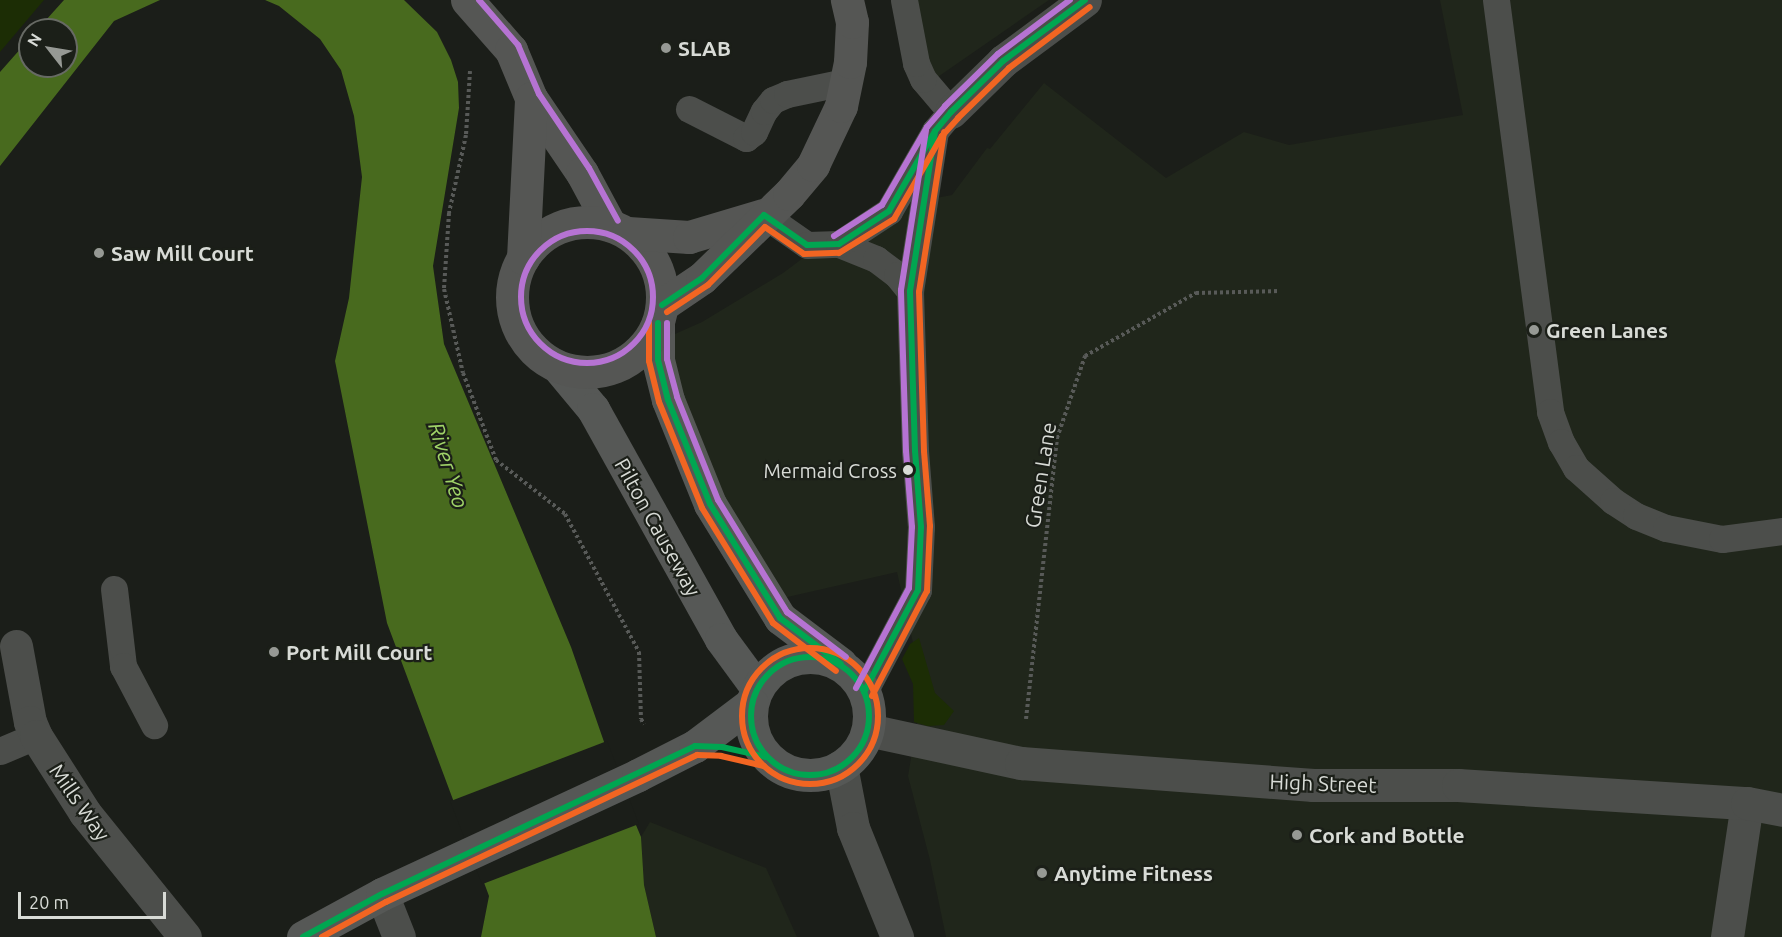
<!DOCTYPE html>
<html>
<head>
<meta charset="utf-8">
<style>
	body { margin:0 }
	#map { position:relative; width:1782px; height:937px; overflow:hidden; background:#1b1e19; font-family:Ubuntu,sans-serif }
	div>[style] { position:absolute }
	.built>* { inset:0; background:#20261b }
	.green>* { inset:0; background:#1c2d05 }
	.water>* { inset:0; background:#486a1e }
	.pier>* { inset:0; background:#1b1e19; transform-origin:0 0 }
	.path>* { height:4px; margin-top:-2px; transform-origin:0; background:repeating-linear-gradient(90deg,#585a58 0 3px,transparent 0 6px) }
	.service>* { height:27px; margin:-13.5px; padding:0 13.5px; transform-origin:13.5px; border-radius:13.5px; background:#4c4e4b }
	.pedestrian>* { height:33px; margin:-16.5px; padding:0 16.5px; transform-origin:16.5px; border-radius:16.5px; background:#4c4e4b }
	.minor>* { height:33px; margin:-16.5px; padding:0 16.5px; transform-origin:16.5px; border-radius:16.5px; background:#4c4e4b }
	.tertiary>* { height:33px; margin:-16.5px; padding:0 16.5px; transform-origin:16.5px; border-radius:16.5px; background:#4c4e4b }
	.secondary>* { height:33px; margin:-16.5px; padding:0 16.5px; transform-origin:16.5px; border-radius:16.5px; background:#565856 }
	.secondary>.ring { margin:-16.5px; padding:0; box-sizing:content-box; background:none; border:33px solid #565856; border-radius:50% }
	.primary>* { height:33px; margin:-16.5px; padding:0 16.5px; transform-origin:16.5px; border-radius:16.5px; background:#555654 }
	.primary>.ring { margin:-16.5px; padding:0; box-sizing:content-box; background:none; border:33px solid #555654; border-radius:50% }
	.bus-1>* { height:6px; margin:-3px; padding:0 3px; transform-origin:3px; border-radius:3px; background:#00a651 }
	.bus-1>.ring { margin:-3px; padding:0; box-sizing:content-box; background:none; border:6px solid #00a651; border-radius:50% }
	.bus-2>* { height:6px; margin:-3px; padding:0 3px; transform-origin:3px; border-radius:3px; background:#f26522 }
	.bus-2>.ring { margin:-3px; padding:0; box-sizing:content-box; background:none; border:6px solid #f26522; border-radius:50% }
	.bus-3>* { height:6px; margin:-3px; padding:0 3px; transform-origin:3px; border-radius:3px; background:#b673d3 }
	.bus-3>.ring { margin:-3px; padding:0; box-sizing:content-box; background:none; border:6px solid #b673d3; border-radius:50% }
	.dots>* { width:16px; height:16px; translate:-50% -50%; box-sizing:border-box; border:3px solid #1b1f18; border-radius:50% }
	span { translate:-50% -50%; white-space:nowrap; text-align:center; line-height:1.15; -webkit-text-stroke:4.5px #1b1f18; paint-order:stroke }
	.bus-label { font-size:20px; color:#d8dbd6 }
	.right { translate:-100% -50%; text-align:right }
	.poi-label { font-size:21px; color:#d8dbd6; font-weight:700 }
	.left { translate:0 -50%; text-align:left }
	.street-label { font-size:21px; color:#d8dbd6 }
	.water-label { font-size:22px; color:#a0d368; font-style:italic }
	.north { position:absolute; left:18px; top:18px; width:60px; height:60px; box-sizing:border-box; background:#1b1f18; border:2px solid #676a64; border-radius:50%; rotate:301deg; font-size:16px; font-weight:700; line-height:24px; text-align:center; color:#d8dbd6 }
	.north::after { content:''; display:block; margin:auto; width:21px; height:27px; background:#969994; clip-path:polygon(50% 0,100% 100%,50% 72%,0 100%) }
	.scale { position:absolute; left:18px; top:892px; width:148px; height:27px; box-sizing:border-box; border:3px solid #d8dbd6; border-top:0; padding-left:8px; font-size:18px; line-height:21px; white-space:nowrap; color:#d8dbd6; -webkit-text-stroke:4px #1b1f18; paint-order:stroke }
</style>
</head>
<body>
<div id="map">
	<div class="built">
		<i style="clip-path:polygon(911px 0,1049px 0,932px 81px)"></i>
		<i style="clip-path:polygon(1440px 0,1782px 0,1782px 937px,946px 937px,930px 860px,908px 776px,923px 687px,897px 572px,770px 601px,641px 349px,702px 322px,783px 273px,874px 205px,914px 202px,952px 195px,987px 148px,990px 149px,1044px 83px,1166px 178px,1244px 132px,1289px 145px,1463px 115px)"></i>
		<i style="clip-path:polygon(650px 822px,766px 868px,797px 937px,656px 937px,644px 885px,641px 837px)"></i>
	</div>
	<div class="green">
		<i style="clip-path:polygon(0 0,44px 0,0 52px)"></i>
		<i style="clip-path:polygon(919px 638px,935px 693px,954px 711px,944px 725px,928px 726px,914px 722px,913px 684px,902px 659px,910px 644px)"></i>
	</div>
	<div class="water">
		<i style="clip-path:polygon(64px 0,160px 0,114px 21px,0 166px,0 72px,30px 38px,30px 66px,66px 66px,66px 30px,37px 30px)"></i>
		<i style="clip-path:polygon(265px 0,404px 0,437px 32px,451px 60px,458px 82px,459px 108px,433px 266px,444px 344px,571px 647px,618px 782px,641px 837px,644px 885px,656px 937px,481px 937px,489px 896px,387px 623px,335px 361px,349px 298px,362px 177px,354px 116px,341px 70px,320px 39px,279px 6px)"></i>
	</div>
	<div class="pier">
		<i style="left:607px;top:741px;width:89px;height:168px;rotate:69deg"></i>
	</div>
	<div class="path">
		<i style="left:470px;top:71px;width:64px;rotate:93.6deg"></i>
		<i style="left:466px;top:135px;width:80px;rotate:102.3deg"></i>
		<i style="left:449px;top:213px;width:76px;rotate:93.8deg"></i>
		<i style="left:444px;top:289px;width:86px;rotate:77.3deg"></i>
		<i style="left:463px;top:373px;width:93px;rotate:69.2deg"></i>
		<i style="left:496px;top:460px;width:88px;rotate:38deg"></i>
		<i style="left:565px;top:514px;width:157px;rotate:61.8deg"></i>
		<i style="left:639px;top:652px;width:67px;rotate:88.3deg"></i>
		<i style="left:641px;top:719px;width:6px;rotate:59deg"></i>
		<i style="left:1026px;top:719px;width:283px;rotate:-83.7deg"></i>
		<i style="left:1057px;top:438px;width:87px;rotate:-71.1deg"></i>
		<i style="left:1085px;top:356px;width:128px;rotate:-29.6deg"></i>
		<i style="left:1196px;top:293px;width:84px;rotate:-1.4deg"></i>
	</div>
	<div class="service">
		<i style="left:1496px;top:0;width:416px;rotate:82.5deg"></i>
		<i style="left:1550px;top:412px;width:32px;rotate:70deg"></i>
		<i style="left:1561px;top:442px;width:30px;rotate:60deg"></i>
		<i style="left:1576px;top:468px;width:50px;rotate:41.7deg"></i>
		<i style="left:1613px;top:501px;width:27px;rotate:33deg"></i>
		<i style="left:1636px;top:516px;width:32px;rotate:22deg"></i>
		<i style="left:1666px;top:528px;width:57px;rotate:11.1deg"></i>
		<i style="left:1722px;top:539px;width:61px;rotate:-7.6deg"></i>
		<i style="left:689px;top:109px;width:64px;rotate:27deg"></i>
		<i style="left:746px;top:138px;width:10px;rotate:-37deg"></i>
		<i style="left:754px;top:132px;width:23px;rotate:-65deg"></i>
		<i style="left:764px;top:111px;width:14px;rotate:-51deg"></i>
		<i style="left:773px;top:100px;width:15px;rotate:-23deg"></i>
		<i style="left:787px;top:94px;width:59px;rotate:-11.7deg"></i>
		<i style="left:764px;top:215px;width:52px;rotate:34.9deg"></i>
		<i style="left:807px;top:245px;width:32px;rotate:-2deg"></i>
		<i style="left:839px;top:244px;width:40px;rotate:22deg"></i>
		<i style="left:876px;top:259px;width:26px;rotate:37deg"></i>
		<i style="left:897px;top:275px;width:21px;rotate:51deg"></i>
		<i style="left:839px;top:244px;width:60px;rotate:-33.4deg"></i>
		<i style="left:889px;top:211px;width:92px;rotate:-60.1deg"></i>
		<i style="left:935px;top:131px;width:25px;rotate:-50deg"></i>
		<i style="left:951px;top:112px;width:43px;rotate:-130.3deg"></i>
		<i style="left:923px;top:79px;width:17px;rotate:-114deg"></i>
		<i style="left:916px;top:63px;width:64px;rotate:-100.8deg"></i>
		<i style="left:114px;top:589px;width:78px;rotate:83.3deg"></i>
		<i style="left:123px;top:666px;width:67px;rotate:62.3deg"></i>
		<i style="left:864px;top:692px;width:115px;rotate:-62.1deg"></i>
		<i style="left:918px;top:590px;width:63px;rotate:-87.3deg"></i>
		<i style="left:921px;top:527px;width:76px;rotate:-94.5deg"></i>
		<i style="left:915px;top:451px;width:160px;rotate:-91.8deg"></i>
		<i style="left:910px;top:291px;width:162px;rotate:-81.1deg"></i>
		<i style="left:0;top:751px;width:39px;rotate:-23deg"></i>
	</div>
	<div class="pedestrian">
		<i style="left:1727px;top:937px;width:135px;rotate:-81.5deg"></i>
	</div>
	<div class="minor">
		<i style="left:951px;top:112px;width:73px;rotate:-44.4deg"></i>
		<i style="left:1003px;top:61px;width:102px;rotate:-36.6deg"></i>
		<i style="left:16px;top:646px;width:77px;rotate:79.6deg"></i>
		<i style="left:30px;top:722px;width:15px;rotate:67deg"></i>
		<i style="left:36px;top:736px;width:91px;rotate:57.5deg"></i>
		<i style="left:85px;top:813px;width:159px;rotate:51.1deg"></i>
		<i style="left:868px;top:730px;width:157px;rotate:12.2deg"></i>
		<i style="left:1021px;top:763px;width:293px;rotate:4.3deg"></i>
		<i style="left:1313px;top:785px;width:145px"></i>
		<i style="left:1458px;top:785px;width:290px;rotate:3.6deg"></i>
		<i style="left:1747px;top:803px;width:36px;rotate:11deg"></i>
		<i style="left:382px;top:894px;width:46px;rotate:68.4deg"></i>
	</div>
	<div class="tertiary">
		<i style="left:841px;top:766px;width:63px;rotate:79deg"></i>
		<i style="left:853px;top:828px;width:118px;rotate:68deg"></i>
	</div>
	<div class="secondary">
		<i style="left:658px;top:323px;width:37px;rotate:90deg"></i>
		<i style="left:658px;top:360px;width:41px;rotate:76deg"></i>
		<i style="left:668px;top:400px;width:112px;rotate:68deg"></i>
		<i style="left:710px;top:504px;width:134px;rotate:58.4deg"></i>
		<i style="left:780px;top:618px;width:76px;rotate:37deg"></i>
		<i style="left:558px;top:367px;width:55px;rotate:50.2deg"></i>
		<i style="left:593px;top:409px;width:263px;rotate:60.9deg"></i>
		<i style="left:721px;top:639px;width:61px;rotate:53.7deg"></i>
		<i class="ring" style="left:751px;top:657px;width:85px;height:85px"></i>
		<i style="left:303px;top:937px;width:90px;rotate:-28.6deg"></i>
		<i style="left:382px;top:894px;width:282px;rotate:-24.9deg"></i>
		<i style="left:638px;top:775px;width:64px;rotate:-27deg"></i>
		<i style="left:695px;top:746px;width:71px;rotate:-37deg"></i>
	</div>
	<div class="primary">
		<i style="left:467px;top:0;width:67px;rotate:48.7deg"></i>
		<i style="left:511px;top:50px;width:52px;rotate:67.4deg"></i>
		<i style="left:531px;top:98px;width:91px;rotate:55.8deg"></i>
		<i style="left:582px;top:173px;width:59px;rotate:61.7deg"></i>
		<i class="ring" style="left:512px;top:222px;width:117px;height:117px"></i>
		<i style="left:628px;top:233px;width:61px;rotate:3.8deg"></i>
		<i style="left:689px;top:237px;width:77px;rotate:-16.6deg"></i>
		<i style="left:523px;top:258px;width:160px;rotate:-87.1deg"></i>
		<i style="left:662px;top:305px;width:48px;rotate:-34deg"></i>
		<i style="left:702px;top:278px;width:121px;rotate:-44deg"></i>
		<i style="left:789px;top:194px;width:38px;rotate:-50deg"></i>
		<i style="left:813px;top:165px;width:65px;rotate:-64.6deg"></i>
		<i style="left:841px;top:106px;width:45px;rotate:-78.4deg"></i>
		<i style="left:850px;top:62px;width:40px;rotate:-87.1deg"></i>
		<i style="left:852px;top:22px;width:23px;rotate:-103deg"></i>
	</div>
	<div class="bus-1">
		<i style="left:662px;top:305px;width:48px;rotate:-34deg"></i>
		<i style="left:702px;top:278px;width:88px;rotate:-45.5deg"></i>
		<i style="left:764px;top:215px;width:52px;rotate:34.9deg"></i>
		<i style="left:807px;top:245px;width:32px;rotate:-2deg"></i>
		<i style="left:839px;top:244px;width:60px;rotate:-33.4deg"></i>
		<i style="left:889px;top:211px;width:92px;rotate:-60.1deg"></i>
		<i style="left:935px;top:131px;width:25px;rotate:-50deg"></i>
		<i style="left:951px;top:112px;width:73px;rotate:-44.4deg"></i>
		<i style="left:1003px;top:61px;width:102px;rotate:-36.6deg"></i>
		<i style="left:658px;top:323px;width:37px;rotate:90deg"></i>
		<i style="left:658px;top:360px;width:41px;rotate:76deg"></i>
		<i style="left:668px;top:400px;width:112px;rotate:68deg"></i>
		<i style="left:710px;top:504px;width:134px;rotate:58.4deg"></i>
		<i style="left:780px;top:618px;width:76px;rotate:37deg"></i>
		<i class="ring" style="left:751px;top:657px;width:112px;height:112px"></i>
		<i style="left:864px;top:692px;width:115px;rotate:-62.1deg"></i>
		<i style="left:918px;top:590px;width:63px;rotate:-87.3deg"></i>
		<i style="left:921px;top:527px;width:76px;rotate:-94.5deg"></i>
		<i style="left:915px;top:451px;width:160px;rotate:-91.8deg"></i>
		<i style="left:910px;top:291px;width:162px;rotate:-81.1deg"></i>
		<i style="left:303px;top:937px;width:90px;rotate:-28.6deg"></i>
		<i style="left:382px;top:894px;width:346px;rotate:-25.3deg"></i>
		<i style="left:695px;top:746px;width:27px;rotate:2deg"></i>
		<i style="left:722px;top:747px;width:45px;rotate:12.8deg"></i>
	</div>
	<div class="bus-2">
		<i style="left:667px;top:312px;width:49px;rotate:-33.4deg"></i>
		<i style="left:708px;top:285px;width:81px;rotate:-45.5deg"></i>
		<i style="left:765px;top:227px;width:47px;rotate:34.7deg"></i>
		<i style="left:804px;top:254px;width:35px;rotate:-2deg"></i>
		<i style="left:839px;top:253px;width:65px;rotate:-31.7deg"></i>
		<i style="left:894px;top:219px;width:96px;rotate:-60deg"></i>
		<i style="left:942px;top:136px;width:24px;rotate:-48deg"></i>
		<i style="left:958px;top:118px;width:71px;rotate:-44.4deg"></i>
		<i style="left:1009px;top:68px;width:101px;rotate:-37deg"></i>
		<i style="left:649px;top:323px;width:38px;rotate:90deg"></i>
		<i style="left:649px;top:361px;width:42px;rotate:76.3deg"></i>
		<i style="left:659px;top:402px;width:114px;rotate:67.9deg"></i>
		<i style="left:702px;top:508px;width:135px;rotate:58.3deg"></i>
		<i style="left:773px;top:623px;width:79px;rotate:37.3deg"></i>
		<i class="ring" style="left:742px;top:648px;width:130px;height:130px"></i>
		<i style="left:872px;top:696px;width:119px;rotate:-62.4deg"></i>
		<i style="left:927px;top:591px;width:65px;rotate:-87.4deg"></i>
		<i style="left:930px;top:526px;width:75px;rotate:-94.6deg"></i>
		<i style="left:924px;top:451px;width:159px;rotate:-91.8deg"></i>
		<i style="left:919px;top:292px;width:162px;rotate:-81.1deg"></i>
		<i style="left:322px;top:937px;width:73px;rotate:-28.7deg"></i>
		<i style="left:386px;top:902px;width:344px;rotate:-25.3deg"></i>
		<i style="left:697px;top:755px;width:24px;rotate:2deg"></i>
		<i style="left:721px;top:756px;width:44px;rotate:13.1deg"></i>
	</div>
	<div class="bus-3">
		<i style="left:479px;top:0;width:60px;rotate:49.1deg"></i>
		<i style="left:518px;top:45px;width:53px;rotate:66.8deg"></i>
		<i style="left:539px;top:94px;width:89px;rotate:56deg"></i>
		<i style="left:589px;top:168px;width:60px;rotate:61.3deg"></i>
		<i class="ring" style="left:521px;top:231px;width:126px;height:126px"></i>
		<i style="left:834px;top:236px;width:57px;rotate:-32.9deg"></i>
		<i style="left:882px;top:205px;width:90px;rotate:-60deg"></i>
		<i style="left:927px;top:127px;width:28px;rotate:-49deg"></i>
		<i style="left:945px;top:106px;width:74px;rotate:-44.5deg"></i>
		<i style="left:998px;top:54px;width:90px;rotate:-36.9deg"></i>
		<i style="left:667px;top:323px;width:36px;rotate:90deg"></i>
		<i style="left:667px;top:359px;width:39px;rotate:75deg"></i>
		<i style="left:677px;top:397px;width:111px;rotate:68.3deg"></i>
		<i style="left:718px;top:500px;width:132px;rotate:58.4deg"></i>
		<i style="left:787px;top:612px;width:74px;rotate:37.3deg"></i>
		<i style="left:856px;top:688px;width:113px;rotate:-62.1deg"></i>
		<i style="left:909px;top:588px;width:61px;rotate:-87.2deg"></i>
		<i style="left:912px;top:527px;width:76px;rotate:-94.5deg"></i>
		<i style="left:906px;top:451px;width:161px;rotate:-91.8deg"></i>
		<i style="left:901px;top:290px;width:162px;rotate:-81.1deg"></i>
	</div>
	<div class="dots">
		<i style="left:666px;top:48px;background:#969994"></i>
		<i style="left:99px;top:253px;background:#969994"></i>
		<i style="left:1534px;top:330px;background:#969994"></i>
		<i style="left:908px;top:470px;background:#d8dbd6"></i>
		<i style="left:274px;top:652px;background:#969994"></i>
		<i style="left:1297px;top:835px;background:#969994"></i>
		<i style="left:1042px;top:873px;background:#969994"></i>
	</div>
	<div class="bus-label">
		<span class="right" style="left:897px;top:470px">Mermaid Cross</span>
	</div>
	<div class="poi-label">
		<span class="left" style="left:678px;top:48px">SLAB</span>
		<span class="left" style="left:111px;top:253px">Saw Mill Court</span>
		<span class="left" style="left:1546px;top:330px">Green Lanes</span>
		<span class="left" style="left:286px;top:652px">Port Mill Court</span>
		<span class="left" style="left:1309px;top:835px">Cork and Bottle</span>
		<span class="left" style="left:1054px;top:873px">Anytime Fitness</span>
	</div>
	<div class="street-label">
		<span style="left:1040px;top:475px;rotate:-81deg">Green Lane</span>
		<span style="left:658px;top:527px;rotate:61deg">Pilton Causeway</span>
		<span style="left:1323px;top:783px;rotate:2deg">High Street</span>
		<span style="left:80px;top:802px;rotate:55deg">Mills Way</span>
	</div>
	<div class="water-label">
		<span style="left:449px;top:465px;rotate:73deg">River Yeo</span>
	</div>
	<div class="north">N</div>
	<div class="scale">20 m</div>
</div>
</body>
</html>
